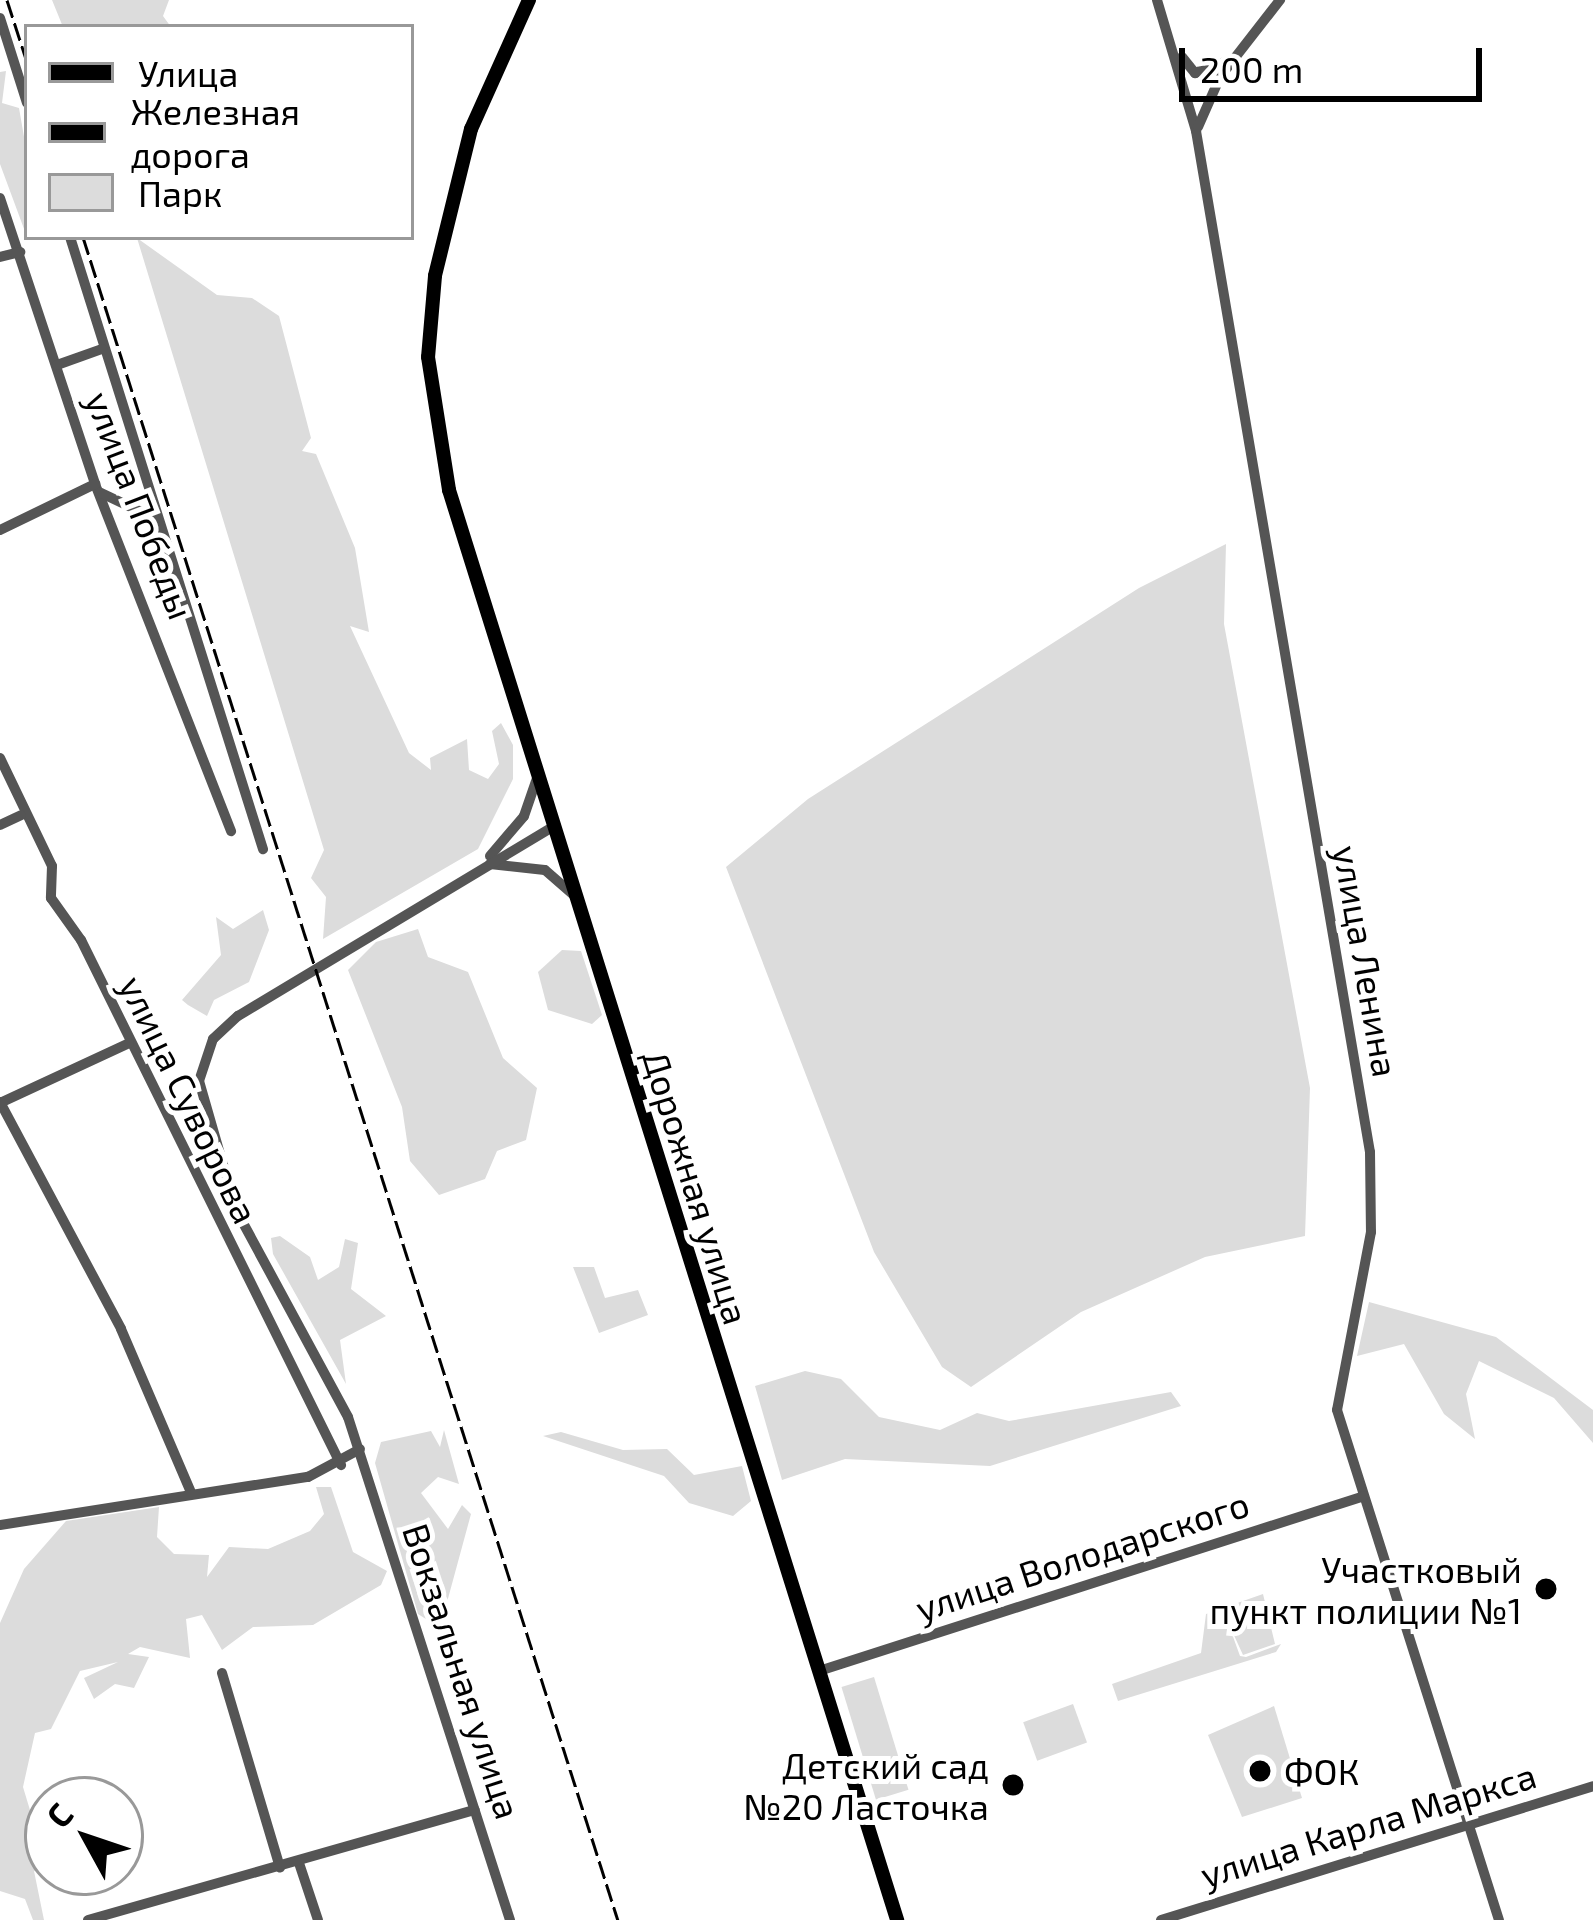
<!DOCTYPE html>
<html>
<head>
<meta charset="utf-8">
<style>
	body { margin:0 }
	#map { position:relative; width:1593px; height:1920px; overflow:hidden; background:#fff; font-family:"Exo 2",sans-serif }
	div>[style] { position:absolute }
	.green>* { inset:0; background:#dcdcdc; transform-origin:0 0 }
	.minor>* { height:10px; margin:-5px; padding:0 5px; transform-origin:5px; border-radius:5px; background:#555 }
	.major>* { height:14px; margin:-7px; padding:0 7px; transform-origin:7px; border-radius:7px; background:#000 }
	.rail>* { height:3px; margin-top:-1.5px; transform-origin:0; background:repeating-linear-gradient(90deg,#000 0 18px,transparent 0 24px) }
	.dots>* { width:33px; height:33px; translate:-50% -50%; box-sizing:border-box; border:6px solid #fff; border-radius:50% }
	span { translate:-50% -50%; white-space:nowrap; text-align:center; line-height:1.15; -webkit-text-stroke:10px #fff; paint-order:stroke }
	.street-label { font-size:36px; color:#000 }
	.poi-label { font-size:36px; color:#000 }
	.right { translate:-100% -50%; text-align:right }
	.left { translate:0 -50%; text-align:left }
	.legend { position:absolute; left:24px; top:24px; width:390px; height:216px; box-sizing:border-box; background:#fff; border:3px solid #999; margin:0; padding:15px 21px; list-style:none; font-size:36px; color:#000 }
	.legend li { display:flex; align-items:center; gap:24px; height:60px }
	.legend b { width:60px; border:3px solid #999 }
	.north { position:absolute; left:24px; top:1776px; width:120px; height:120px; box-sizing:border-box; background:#fff; border:3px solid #999; border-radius:50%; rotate:310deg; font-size:33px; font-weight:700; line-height:48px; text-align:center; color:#000 }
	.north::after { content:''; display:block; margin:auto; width:42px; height:54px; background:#000; clip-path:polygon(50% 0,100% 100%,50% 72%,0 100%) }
	.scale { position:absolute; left:1179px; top:48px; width:303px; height:54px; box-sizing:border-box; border:6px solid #000; border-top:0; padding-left:15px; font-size:36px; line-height:42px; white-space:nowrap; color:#000; -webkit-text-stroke:9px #fff; paint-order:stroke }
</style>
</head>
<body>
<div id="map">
	<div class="green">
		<i style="clip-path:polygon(52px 0,169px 0,163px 16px,171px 27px,63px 27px)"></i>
		<i style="clip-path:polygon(6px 71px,2px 103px,19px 108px,27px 154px,27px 237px,0 164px,0 72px)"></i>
		<i style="clip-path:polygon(137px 238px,217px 295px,252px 298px,279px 316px,311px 438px,302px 451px,316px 454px,355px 548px,369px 632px,350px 626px,409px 753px,431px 770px,430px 758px,467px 739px,469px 770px,488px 779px,499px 764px,492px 731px,501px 723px,513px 745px,513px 779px,478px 849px,323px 939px,326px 897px,311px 878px,324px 850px)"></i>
		<i style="clip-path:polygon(1226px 544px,1224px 624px,1310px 1088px,1305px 1236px,1205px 1257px,1081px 1312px,971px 1387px,942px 1367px,874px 1252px,726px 867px,808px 799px,1139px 588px)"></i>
		<i style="clip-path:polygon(263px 910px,269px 930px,249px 982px,214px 1000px,207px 1016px,188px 1005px,182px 1000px,221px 955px,216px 917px,233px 929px)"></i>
		<i style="clip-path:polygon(418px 929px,428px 957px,468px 972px,503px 1058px,537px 1088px,526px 1140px,497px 1151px,485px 1179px,439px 1195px,410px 1161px,402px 1107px,348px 970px,376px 942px)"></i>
		<i style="clip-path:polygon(562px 950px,581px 951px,602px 1015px,592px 1024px,548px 1010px,538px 972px)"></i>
		<i style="clip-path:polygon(280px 1236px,310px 1257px,318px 1280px,339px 1267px,345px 1239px,358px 1243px,351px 1289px,386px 1316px,340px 1340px,346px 1384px,273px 1254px,271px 1238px)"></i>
		<i style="clip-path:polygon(573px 1267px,594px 1267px,605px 1298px,638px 1290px,648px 1315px,599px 1333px)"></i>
		<i style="clip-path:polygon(1369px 1302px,1496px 1337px,1593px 1410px,1593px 1443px,1554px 1398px,1479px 1361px,1466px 1394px,1475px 1439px,1444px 1414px,1404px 1344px,1357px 1356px)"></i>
		<i style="clip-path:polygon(805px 1371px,841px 1379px,879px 1417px,940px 1430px,977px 1413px,1009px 1421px,1171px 1392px,1181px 1406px,990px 1466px,845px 1459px,782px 1480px,755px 1386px)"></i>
		<i style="clip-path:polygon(444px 1430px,459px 1484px,438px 1477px,421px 1493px,448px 1529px,462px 1505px,471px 1514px,440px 1628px,418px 1614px,375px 1463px,381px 1442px,431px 1431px,440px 1447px)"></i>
		<i style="clip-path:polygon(561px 1432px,623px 1450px,667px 1449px,694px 1475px,742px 1466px,751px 1501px,733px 1516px,689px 1503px,664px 1476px,543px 1436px)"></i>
		<i style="clip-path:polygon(316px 1487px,331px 1487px,353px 1552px,387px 1571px,381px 1585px,313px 1625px,253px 1627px,222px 1650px,202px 1615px,186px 1619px,190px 1658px,140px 1647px,128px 1654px,149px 1657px,134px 1688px,115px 1684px,94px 1699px,84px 1678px,118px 1662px,80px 1671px,51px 1729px,35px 1733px,23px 1787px,49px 1873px,34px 1871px,44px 1920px,33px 1920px,25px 1899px,0 1891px,0 1623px,24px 1569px,66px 1521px,159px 1507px,157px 1537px,174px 1554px,209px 1555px,207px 1577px,229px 1547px,268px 1549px,310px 1531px,324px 1514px)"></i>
		<i style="clip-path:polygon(1263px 1594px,1275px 1644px,1243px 1655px,1227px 1620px,1240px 1656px,1246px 1657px,1281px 1644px,1276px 1652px,1118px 1701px,1112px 1684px,1201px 1653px,1206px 1614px)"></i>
		<i style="left:874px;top:1677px;width:118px;height:34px;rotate:73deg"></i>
		<i style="left:1073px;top:1704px;width:41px;height:53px;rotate:70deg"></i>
		<i style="clip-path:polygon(1274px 1706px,1302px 1798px,1242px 1817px,1208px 1735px)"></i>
	</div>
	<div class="minor">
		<i style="left:1157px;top:0;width:137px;rotate:73.4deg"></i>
		<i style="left:1196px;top:131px;width:1036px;rotate:80.33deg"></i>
		<i style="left:1370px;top:1152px;width:80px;rotate:89.3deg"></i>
		<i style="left:1371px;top:1232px;width:181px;rotate:100.8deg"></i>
		<i style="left:1337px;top:1410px;width:535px;rotate:72.38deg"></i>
		<i style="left:0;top:18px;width:89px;rotate:72.4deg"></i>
		<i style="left:1182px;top:57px;width:21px;rotate:51deg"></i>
		<i style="left:1195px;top:73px;width:32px;rotate:-20deg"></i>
		<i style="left:1198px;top:127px;width:55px;rotate:-66.3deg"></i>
		<i style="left:1220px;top:77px;width:98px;rotate:-52.1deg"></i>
		<i style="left:0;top:198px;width:301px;rotate:71.6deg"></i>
		<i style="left:95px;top:484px;width:373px;rotate:68.6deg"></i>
		<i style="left:70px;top:237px;width:642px;rotate:72.5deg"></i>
		<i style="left:0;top:257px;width:21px;rotate:-14deg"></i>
		<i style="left:57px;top:365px;width:48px;rotate:-19.6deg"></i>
		<i style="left:99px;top:492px;width:63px;rotate:25.3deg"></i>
		<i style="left:0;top:530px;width:106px;rotate:-25.8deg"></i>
		<i style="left:0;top:758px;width:120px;rotate:64.3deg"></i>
		<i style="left:52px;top:866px;width:32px;rotate:92deg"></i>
		<i style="left:51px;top:898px;width:52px;rotate:54.5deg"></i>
		<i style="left:81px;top:940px;width:586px;rotate:63.65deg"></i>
		<i style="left:0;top:825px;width:23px;rotate:-25deg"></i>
		<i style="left:490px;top:856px;width:52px;rotate:-49.6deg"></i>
		<i style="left:524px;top:816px;width:39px;rotate:-71deg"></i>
		<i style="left:490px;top:864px;width:55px;rotate:6.2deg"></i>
		<i style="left:545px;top:870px;width:38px;rotate:41deg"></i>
		<i style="left:0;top:1102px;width:257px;rotate:61.9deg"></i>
		<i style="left:121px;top:1329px;width:177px;rotate:66.8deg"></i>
		<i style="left:0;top:1103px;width:142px;rotate:-24.9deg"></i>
		<i style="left:0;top:1525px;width:312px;rotate:-8.9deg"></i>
		<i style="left:308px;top:1477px;width:59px;rotate:-28.3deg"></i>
		<i style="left:819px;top:1671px;width:572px;rotate:-17.8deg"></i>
		<i style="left:222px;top:1673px;width:203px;rotate:73.4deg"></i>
		<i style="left:299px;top:1863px;width:60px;rotate:71.6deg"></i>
		<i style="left:88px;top:1920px;width:402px;rotate:-15.9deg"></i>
		<i style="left:510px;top:1920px;width:528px;rotate:-107.85deg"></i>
		<i style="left:348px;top:1417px;width:235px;rotate:-118.4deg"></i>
		<i style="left:236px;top:1210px;width:134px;rotate:-106deg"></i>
		<i style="left:199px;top:1081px;width:44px;rotate:-71.6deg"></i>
		<i style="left:213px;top:1039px;width:34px;rotate:-43deg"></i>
		<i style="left:238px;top:1016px;width:366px;rotate:-31deg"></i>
		<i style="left:1161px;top:1920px;width:452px;rotate:-17.2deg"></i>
	</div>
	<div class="major">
		<i style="left:529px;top:0;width:141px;rotate:114.2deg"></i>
		<i style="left:471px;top:129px;width:151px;rotate:103.8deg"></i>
		<i style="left:435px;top:276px;width:81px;rotate:94.9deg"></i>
		<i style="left:428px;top:357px;width:135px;rotate:81deg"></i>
		<i style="left:449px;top:490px;width:1499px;rotate:72.6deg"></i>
	</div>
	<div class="rail">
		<i style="left:7px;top:0;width:65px;rotate:72.1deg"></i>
		<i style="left:83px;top:237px;width:1766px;rotate:72.37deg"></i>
	</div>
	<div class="dots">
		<i style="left:1546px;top:1589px;background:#000"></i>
		<i style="left:1260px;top:1771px;background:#000"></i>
		<i style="left:1013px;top:1785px;background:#000"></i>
	</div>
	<div class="street-label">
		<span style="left:141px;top:505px;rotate:69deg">улица Победы</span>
		<span style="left:1367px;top:961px;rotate:80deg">улица Ленина</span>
		<span style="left:190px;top:1099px;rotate:64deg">улица Суворова</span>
		<span style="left:697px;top:1187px;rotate:73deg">Дорожная улица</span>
		<span style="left:1082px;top:1555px;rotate:-18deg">улица Володарского</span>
		<span style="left:463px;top:1671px;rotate:72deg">Вокзальная улица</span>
		<span style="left:1368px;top:1824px;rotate:-17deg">улица Карла Маркса</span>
	</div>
	<div class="poi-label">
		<span class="right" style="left:1522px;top:1589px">Участковый<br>пункт полиции №1</span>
		<span class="right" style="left:989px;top:1785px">Детский сад<br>№20 Ласточка</span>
		<span class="left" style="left:1284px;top:1771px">ФОК</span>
	</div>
	<ul class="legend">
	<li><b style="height:15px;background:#000"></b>Улица</li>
	<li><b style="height:15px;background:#000"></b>Железная дорога</li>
	<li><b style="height:33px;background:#dcdcdc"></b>Парк</li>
	</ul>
	<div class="north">С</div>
	<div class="scale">200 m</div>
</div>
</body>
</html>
